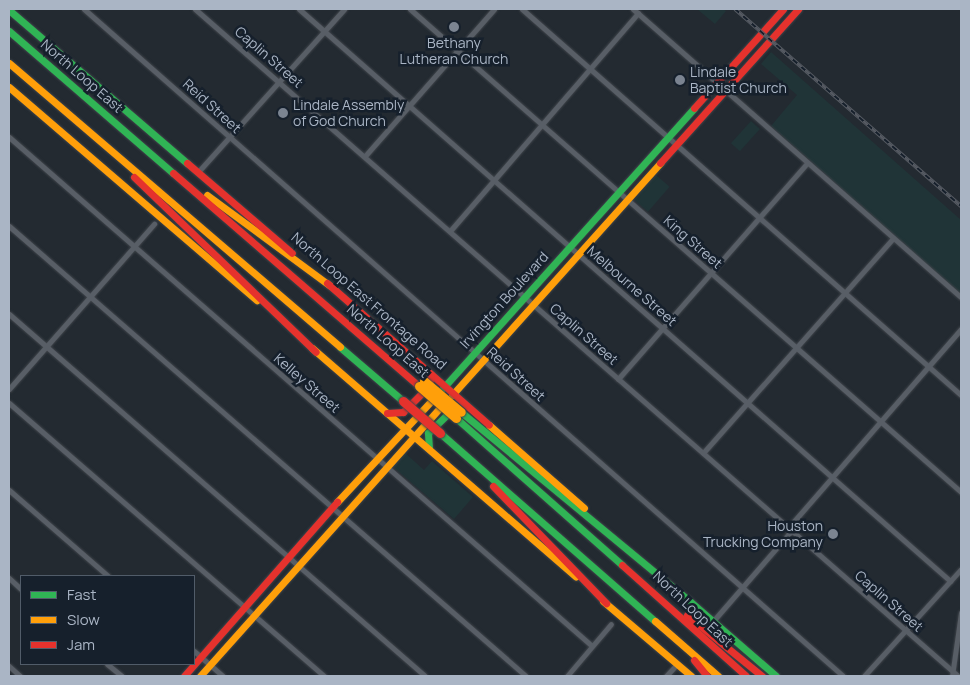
<!DOCTYPE html>
<html>
<head>
<meta charset="utf-8">
<style>
	body { margin:0 }
	#map { position:relative; width:970px; height:685px; overflow:hidden; background:#232a31; font-family:Manrope,sans-serif }
	div>[style] { position:absolute }
	.green>* { inset:0; background:#203437; transform-origin:0 0 }
	.roads { filter:drop-shadow(0 0 1px #3f444a) drop-shadow(0 0 1px #3f444a) }
	.street>* { height:5px; margin:-2.5px; padding:0 2.5px; transform-origin:2.5px; border-radius:2.5px; background:#585e66 }
	.fast>* { height:7px; margin:-3.5px; padding:0 3.5px; transform-origin:3.5px; border-radius:3.5px; background:#30b455 }
	.slow>* { height:7px; margin:-3.5px; padding:0 3.5px; transform-origin:3.5px; border-radius:3.5px; background:#ff9f0a }
	.jam>* { height:7px; margin:-3.5px; padding:0 3.5px; transform-origin:3.5px; border-radius:3.5px; background:#e5322d }
	.rail>* { height:4px; margin-top:-2px; transform-origin:0; background:repeating-linear-gradient(90deg,#16202c 0 5.5px,#565b63 0 11px); box-sizing:border-box; border-block:1px solid #565b63 }
	.bridges { filter:drop-shadow(0 0 1px #3f454e) drop-shadow(0 0 1px #3f454e) }
	.slow-bridge>* { height:9px; margin:-4.5px; padding:0 4.5px; transform-origin:4.5px; border-radius:4.5px; background:#ff9f0a }
	.jam-bridge>* { height:9px; margin:-4.5px; padding:0 4.5px; transform-origin:4.5px; border-radius:4.5px; background:#e5322d }
	.dots>* { width:14px; height:14px; translate:-50% -50%; box-sizing:border-box; border:2px solid #16202c; border-radius:50% }
	span { translate:-50% -50%; white-space:nowrap; text-align:center; line-height:1.15; -webkit-text-stroke:5px #16202c; paint-order:stroke }
	.poi-label { font-size:14px; color:#aab5c5 }
	.left { translate:0 -50%; text-align:left }
	.right { translate:-100% -50%; text-align:right }
	.street-label { font-size:14px; color:#aab5c5 }
	.frame { position:absolute; inset:0; border:10px solid #aab5c5; pointer-events:none }
	.legend { position:absolute; left:20px; top:575px; width:175px; height:90px; box-sizing:border-box; background:#16202c; border:1px solid #515c69; margin:0; padding:6px 9px; list-style:none; font-size:15px; color:#aab5c5 }
	.legend li { display:flex; align-items:center; gap:10px; height:25px }
	.legend b { width:25px; border:1px solid #515c69 }
</style>
</head>
<body>
<div id="map">
	<div class="green">
		<i style="clip-path:polygon(697px 9px,723px 9px,726px 11px,715px 24px)"></i>
		<i style="clip-path:polygon(771px 52px,961px 220px,961px 294px,771px 126px,797px 95px,761px 64px)"></i>
		<i style="left:751px;top:121px;width:12px;height:30px;rotate:42deg"></i>
		<i style="left:656px;top:175px;width:18px;height:33px;rotate:41deg"></i>
		<i style="clip-path:polygon(404px 452px,424px 470px,432px 461px,473px 497px,454px 519px,392px 466px)"></i>
	</div>
	<div class="roads">
		<div class="street">
			<i style="left:84px;top:9px;width:1010px;rotate:41.31deg"></i>
			<i style="left:195px;top:9px;width:1013px;rotate:41.16deg"></i>
			<i style="left:299px;top:9px;width:867px;rotate:41.3deg"></i>
			<i style="left:410px;top:9px;width:733px;rotate:41.24deg"></i>
			<i style="left:522px;top:9px;width:585px;rotate:41.32deg"></i>
			<i style="left:633px;top:9px;width:436px;rotate:41.3deg"></i>
			<i style="left:9px;top:137px;width:773px;rotate:41.12deg"></i>
			<i style="left:365px;top:156px;width:196px;rotate:-48.7deg"></i>
			<i style="left:198px;top:172px;width:219px;rotate:-48.1deg"></i>
			<i style="left:9px;top:226px;width:685px;rotate:41.04deg"></i>
			<i style="left:450px;top:231px;width:288px;rotate:-49.2deg"></i>
			<i style="left:9px;top:314px;width:551px;rotate:41.03deg"></i>
			<i style="left:618px;top:379px;width:287px;rotate:-48.8deg"></i>
			<i style="left:9px;top:389px;width:220px;rotate:-48.7deg"></i>
			<i style="left:9px;top:403px;width:417px;rotate:40.9deg"></i>
			<i style="left:703px;top:453px;width:287px;rotate:-48.5deg"></i>
			<i style="left:9px;top:490px;width:131px;rotate:41deg"></i>
			<i style="left:788px;top:528px;width:264px;rotate:-49deg"></i>
			<i style="left:9px;top:578px;width:16px;rotate:43deg"></i>
			<i style="left:714px;top:620px;width:118px;rotate:-49.1deg"></i>
			<i style="left:194px;top:651px;width:38px;rotate:41deg"></i>
			<i style="left:107px;top:664px;width:19px;rotate:39deg"></i>
			<i style="left:9px;top:666px;width:15px;rotate:42deg"></i>
			<i style="left:567px;top:676px;width:68px;rotate:-49.8deg"></i>
			<i style="left:666px;top:676px;width:16px;rotate:-47deg"></i>
			<i style="left:864px;top:676px;width:144px;rotate:-47.8deg"></i>
			<i style="left:952px;top:676px;width:64px;rotate:-81.9deg"></i>
		</div>
		<div class="fast">
			<i style="left:9px;top:10px;width:235px;rotate:40.7deg"></i>
			<i style="left:9px;top:31px;width:217px;rotate:40.9deg"></i>
			<i style="left:340px;top:347px;width:83px;rotate:40.6deg"></i>
			<i style="left:443px;top:388px;width:376px;rotate:-48.1deg"></i>
			<i style="left:461px;top:412px;width:295px;rotate:39.6deg"></i>
			<i style="left:456px;top:418px;width:222px;rotate:41.5deg"></i>
			<i style="left:440px;top:433px;width:286px;rotate:41.2deg"></i>
			<i style="left:429px;top:448px;width:15px;rotate:-94deg"></i>
			<i style="left:428px;top:433px;width:33px;rotate:-44deg"></i>
			<i style="left:686px;top:598px;width:119px;rotate:40.9deg"></i>
		</div>
		<div class="slow">
			<i style="left:9px;top:63px;width:436px;rotate:40.6deg"></i>
			<i style="left:9px;top:87px;width:327px;rotate:40.7deg"></i>
			<i style="left:207px;top:195px;width:152px;rotate:36.4deg"></i>
			<i style="left:312px;top:348px;width:349px;rotate:40.9deg"></i>
			<i style="left:452px;top:395px;width:312px;rotate:-48.1deg"></i>
			<i style="left:489px;top:425px;width:126px;rotate:41.1deg"></i>
			<i style="left:337px;top:502px;width:145px;rotate:-47deg"></i>
			<i style="left:603px;top:601px;width:116px;rotate:40.4deg"></i>
			<i style="left:655px;top:621px;width:84px;rotate:41.1deg"></i>
			<i style="left:200px;top:676px;width:366px;rotate:-48.2deg"></i>
		</div>
		<div class="jam">
			<i style="left:694px;top:108px;width:133px;rotate:-48deg"></i>
			<i style="left:187px;top:163px;width:138px;rotate:40.6deg"></i>
			<i style="left:660px;top:163px;width:207px;rotate:-48.1deg"></i>
			<i style="left:173px;top:173px;width:325px;rotate:40.9deg"></i>
			<i style="left:134px;top:177px;width:252px;rotate:43.9deg"></i>
			<i style="left:327px;top:283px;width:215px;rotate:41.2deg"></i>
			<i style="left:387px;top:413px;width:16px;rotate:-4deg"></i>
			<i style="left:403px;top:412px;width:37px;rotate:-45deg"></i>
			<i style="left:429px;top:386px;width:12px;rotate:-81deg"></i>
			<i style="left:493px;top:486px;width:163px;rotate:46deg"></i>
			<i style="left:622px;top:565px;width:166px;rotate:41.8deg"></i>
			<i style="left:687px;top:615px;width:97px;rotate:39.1deg"></i>
			<i style="left:694px;top:660px;width:21px;rotate:51deg"></i>
			<i style="left:184px;top:676px;width:232px;rotate:-48.7deg"></i>
		</div>
	</div>
	<div class="rail">
		<i style="left:735px;top:9px;width:300px;rotate:41.1deg"></i>
	</div>
	<div class="bridges">
		<div class="slow-bridge">
			<i style="left:424px;top:381px;width:48px;rotate:40deg"></i>
			<i style="left:419px;top:386px;width:49px;rotate:40.9deg"></i>
		</div>
		<div class="jam-bridge">
			<i style="left:403px;top:401px;width:49px;rotate:40.9deg"></i>
		</div>
	</div>
	<div class="dots">
		<i style="left:454px;top:27px;background:#7b8491"></i>
		<i style="left:680px;top:80px;background:#7b8491"></i>
		<i style="left:283px;top:113px;background:#7b8491"></i>
		<i style="left:833px;top:534px;background:#7b8491"></i>
	</div>
	<div class="poi-label">
		<span style="left:454px;top:51px">Bethany<br>Lutheran Church</span>
		<span class="left" style="left:690px;top:80px">Lindale<br>Baptist Church</span>
		<span class="left" style="left:293px;top:113px">Lindale Assembly<br>of God Church</span>
		<span class="right" style="left:823px;top:534px">Houston<br>Trucking Company</span>
	</div>
	<div class="street-label">
		<span style="left:269px;top:57px;rotate:41deg">Caplin Street</span>
		<span style="left:82px;top:76px;rotate:41deg">North Loop East</span>
		<span style="left:212px;top:106px;rotate:42deg">Reid Street</span>
		<span style="left:693px;top:242px;rotate:41deg">King Street</span>
		<span style="left:632px;top:286px;rotate:41deg">Melbourne Street</span>
		<span style="left:504px;top:300px;rotate:-48deg">Irvington Boulevard</span>
		<span style="left:369px;top:301px;rotate:41deg">North Loop East Frontage Road</span>
		<span style="left:584px;top:334px;rotate:41deg">Caplin Street</span>
		<span style="left:388px;top:341px;rotate:41deg">North Loop East</span>
		<span style="left:516px;top:374px;rotate:42deg">Reid Street</span>
		<span style="left:307px;top:383px;rotate:41deg">Kelley Street</span>
		<span style="left:889px;top:601px;rotate:41deg">Caplin Street</span>
		<span style="left:693px;top:609px;rotate:43deg">North Loop East</span>
	</div>
	<div class="frame"></div>
	<ul class="legend">
	<li><b style="height:6px;background:#30b455"></b>Fast</li>
	<li><b style="height:6px;background:#ff9f0a"></b>Slow</li>
	<li><b style="height:6px;background:#e5322d"></b>Jam</li>
	</ul>
</div>
</body>
</html>
